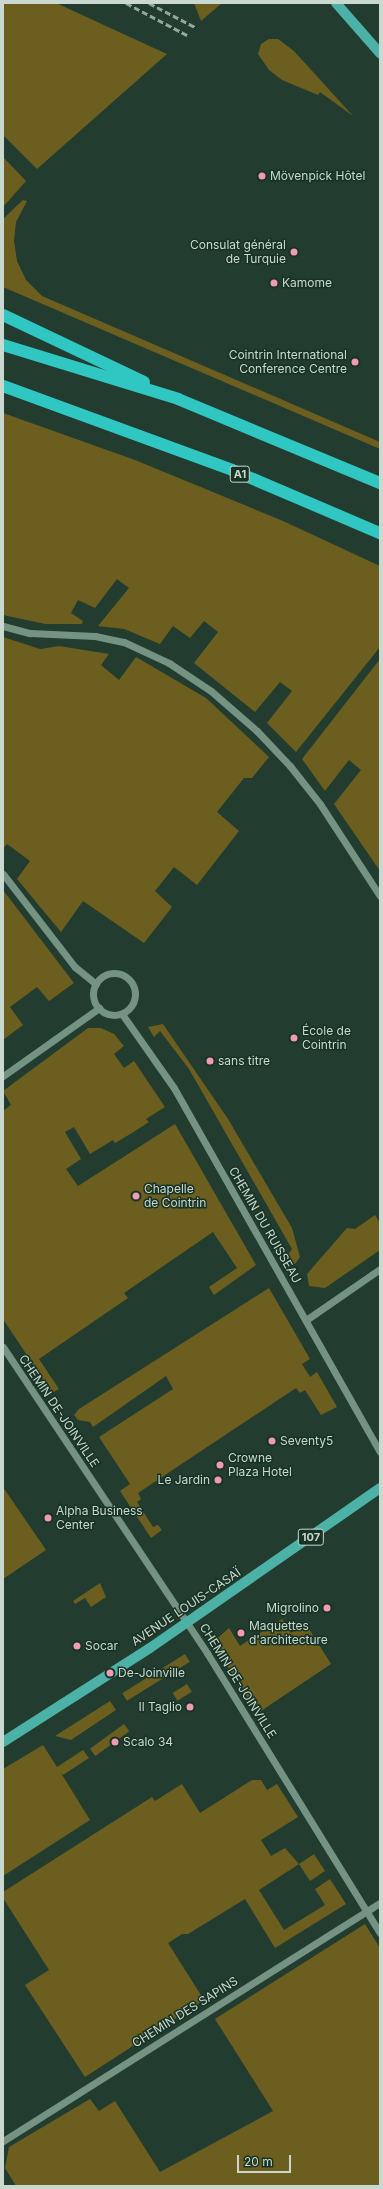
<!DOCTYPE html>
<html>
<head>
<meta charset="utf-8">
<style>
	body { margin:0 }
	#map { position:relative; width:383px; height:2189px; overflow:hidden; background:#223d2f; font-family:Inter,sans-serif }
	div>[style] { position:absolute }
	.green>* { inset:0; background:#6b5e1f; transform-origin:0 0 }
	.minor>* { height:7px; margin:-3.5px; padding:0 3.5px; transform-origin:3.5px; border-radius:3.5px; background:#759382 }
	.minor>.ring { margin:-3.5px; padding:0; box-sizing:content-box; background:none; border:7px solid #759382; border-radius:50% }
	.major>* { height:10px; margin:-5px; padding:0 5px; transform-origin:5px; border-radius:5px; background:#4cb2a8 }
	.highway>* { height:12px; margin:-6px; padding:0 6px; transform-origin:6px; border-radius:6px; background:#30c6c2 }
	.rail>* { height:3px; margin-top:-1.5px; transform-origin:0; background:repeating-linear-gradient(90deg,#94a79c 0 6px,transparent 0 9px) }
	.dots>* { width:11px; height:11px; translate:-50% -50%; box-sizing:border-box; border:2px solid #183325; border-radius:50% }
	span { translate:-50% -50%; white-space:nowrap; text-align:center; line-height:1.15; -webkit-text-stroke:3px #183325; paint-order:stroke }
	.shield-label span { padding:1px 3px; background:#183325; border:1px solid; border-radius:3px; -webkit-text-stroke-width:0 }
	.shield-label { font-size:11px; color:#c9d9cf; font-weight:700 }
	.poi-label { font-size:12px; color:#c9d9cf }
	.left { translate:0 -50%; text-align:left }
	.right { translate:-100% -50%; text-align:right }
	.street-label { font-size:12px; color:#c9d9cf }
	.frame { position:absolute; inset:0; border:4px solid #c9d9cf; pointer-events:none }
	.scale { position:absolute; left:237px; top:2155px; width:54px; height:18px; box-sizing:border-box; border:2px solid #c9d9cf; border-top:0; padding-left:5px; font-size:12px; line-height:14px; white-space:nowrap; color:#c9d9cf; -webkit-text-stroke:3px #183325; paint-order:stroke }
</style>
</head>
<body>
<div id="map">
	<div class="green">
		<i style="clip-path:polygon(3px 3px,56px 3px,167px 54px,37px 169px,3px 135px)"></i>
		<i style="clip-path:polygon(194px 3px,222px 3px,201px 21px)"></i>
		<i style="clip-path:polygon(269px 39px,278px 39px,294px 51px,353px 116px,320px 92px,318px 95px,282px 80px,269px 70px,258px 54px,261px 44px)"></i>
		<i style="clip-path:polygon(3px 157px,26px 181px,3px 207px)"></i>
		<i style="clip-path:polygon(23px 200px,27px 201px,16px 222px,14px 241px,17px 261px,26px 280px,42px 296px,380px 442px,380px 449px,3px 287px,3px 219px)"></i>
		<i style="clip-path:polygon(3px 413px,135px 460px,283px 521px,380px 566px,380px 647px,296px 752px,267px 723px,292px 691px,280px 682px,255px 712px,194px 663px,218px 632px,204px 621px,190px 638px,173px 626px,160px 644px,124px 629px,98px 626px,129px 588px,117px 579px,95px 608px,78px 600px,71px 613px,83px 621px,82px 624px,45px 624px,3px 615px)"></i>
		<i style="clip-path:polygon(3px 637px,40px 649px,59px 646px,109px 654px,101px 665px,119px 680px,136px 657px,206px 698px,269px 757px,252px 778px,244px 778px,217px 812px,239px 831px,197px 885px,174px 867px,155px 891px,172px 907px,144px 943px,83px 901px,61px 932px,17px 879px,30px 861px,7px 844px,3px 849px)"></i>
		<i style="clip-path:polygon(380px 659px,380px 871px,334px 804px,361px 770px,349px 760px,325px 791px,302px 759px)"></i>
		<i style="clip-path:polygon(3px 890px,74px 983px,49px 1001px,37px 987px,10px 1007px,23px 1025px,3px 1040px)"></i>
		<i style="clip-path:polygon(163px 1024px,228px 1119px,292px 1228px,300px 1257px,295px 1264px,285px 1263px,284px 1260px,292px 1249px,189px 1069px,160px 1031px,154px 1037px,148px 1027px)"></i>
		<i style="clip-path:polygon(88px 1028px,101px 1028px,114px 1034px,124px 1046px,114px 1054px,124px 1068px,134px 1061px,165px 1107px,146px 1119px,149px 1122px,132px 1133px,115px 1143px,113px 1140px,90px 1154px,74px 1127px,65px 1132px,81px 1159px,66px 1169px,78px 1186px,175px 1124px,256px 1265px,214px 1295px,209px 1287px,237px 1268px,213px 1232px,124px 1293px,128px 1298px,39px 1359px,59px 1389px,52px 1393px,3px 1319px,3px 1111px,11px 1105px,3px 1091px)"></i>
		<i style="clip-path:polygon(375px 1215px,380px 1223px,380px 1250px,325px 1288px,309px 1286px,307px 1274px,347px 1228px,355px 1229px)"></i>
		<i style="clip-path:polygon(269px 1288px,310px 1359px,302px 1364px,310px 1377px,317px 1372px,337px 1407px,321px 1415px,305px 1390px,300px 1393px,296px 1388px,138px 1493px,141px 1499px,137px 1502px,153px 1527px,158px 1525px,162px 1530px,151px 1538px,120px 1491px,130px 1484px,99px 1437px,173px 1389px,166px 1376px,93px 1427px,90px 1422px,78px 1420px,74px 1415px,79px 1409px)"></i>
		<i style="clip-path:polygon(3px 1487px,46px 1550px,3px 1579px)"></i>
		<i style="clip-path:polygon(100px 1583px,106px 1597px,91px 1607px,85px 1598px,75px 1604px,73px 1601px)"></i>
		<i style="clip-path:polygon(282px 1619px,291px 1633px,306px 1624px,331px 1664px,258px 1713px,212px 1643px,229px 1628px,240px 1646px)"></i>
		<i style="left:185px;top:1654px;width:9px;height:74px;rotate:58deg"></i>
		<i style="left:187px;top:1684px;width:9px;height:17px;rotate:58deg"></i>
		<i style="clip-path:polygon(110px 1701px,116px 1710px,71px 1740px,55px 1736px)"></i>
		<i style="left:124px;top:1724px;width:9px;height:42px;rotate:54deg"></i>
		<i style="clip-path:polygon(43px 1745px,57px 1767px,83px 1750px,89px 1758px,63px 1775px,61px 1773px,90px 1820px,3px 1876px,3px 1769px)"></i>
		<i style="clip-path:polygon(252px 1780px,261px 1780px,267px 1790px,277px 1784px,298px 1817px,261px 1840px,271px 1856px,285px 1848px,299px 1864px,314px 1854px,325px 1871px,310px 1881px,299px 1864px,259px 1890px,284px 1930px,325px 1905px,315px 1889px,330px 1879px,346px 1904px,275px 1948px,245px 1899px,188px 1934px,182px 1934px,168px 1943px,204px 2000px,85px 2077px,25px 1985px,49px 1970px,3px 1898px,3px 1892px,152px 1797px,155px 1801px,182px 1784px,200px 1813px)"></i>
		<i style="clip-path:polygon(365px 1924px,380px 1948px,380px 2186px,16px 2186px,5px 2168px,9px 2147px,90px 2099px,99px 2111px,115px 2101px,160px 2172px,273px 2111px,215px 2019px)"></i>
	</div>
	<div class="minor">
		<i style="left:3px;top:626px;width:28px;rotate:15deg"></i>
		<i style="left:30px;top:633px;width:65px;rotate:2.6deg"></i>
		<i style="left:95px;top:636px;width:30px;rotate:12deg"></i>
		<i style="left:124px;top:642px;width:50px;rotate:25deg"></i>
		<i style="left:169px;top:663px;width:50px;rotate:33.7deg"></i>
		<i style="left:211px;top:691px;width:61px;rotate:41deg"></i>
		<i style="left:257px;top:731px;width:48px;rotate:46.7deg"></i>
		<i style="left:290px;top:766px;width:48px;rotate:51.7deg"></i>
		<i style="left:320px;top:804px;width:110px;rotate:56.9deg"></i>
		<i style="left:3px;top:874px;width:118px;rotate:52.3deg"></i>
		<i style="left:75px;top:967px;width:27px;rotate:39deg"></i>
		<i class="ring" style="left:93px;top:973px;width:35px;height:35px"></i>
		<i style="left:122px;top:1014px;width:90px;rotate:54.9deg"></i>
		<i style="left:174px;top:1088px;width:418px;rotate:60.5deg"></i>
		<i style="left:3px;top:1076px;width:118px;rotate:-35.3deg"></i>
		<i style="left:306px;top:1320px;width:90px;rotate:-34.6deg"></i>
		<i style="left:3px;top:1347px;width:368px;rotate:56.3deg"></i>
		<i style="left:207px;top:1653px;width:329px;rotate:58.3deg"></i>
		<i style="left:3px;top:2141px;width:446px;rotate:-32.3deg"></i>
	</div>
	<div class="major">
		<i style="left:336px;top:3px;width:67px;rotate:48.7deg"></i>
		<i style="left:3px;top:1742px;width:174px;rotate:-32.6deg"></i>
		<i style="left:150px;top:1648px;width:280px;rotate:-34.8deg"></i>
	</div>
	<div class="highway">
		<i style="left:3px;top:315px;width:156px;rotate:25.4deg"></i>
		<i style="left:3px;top:345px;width:183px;rotate:17.1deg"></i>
		<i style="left:178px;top:399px;width:219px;rotate:22.6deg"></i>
		<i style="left:3px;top:386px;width:244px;rotate:20.1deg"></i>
		<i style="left:232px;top:470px;width:161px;rotate:23.1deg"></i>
	</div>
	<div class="rail">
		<i style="left:126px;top:3px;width:69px;rotate:27.7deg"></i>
		<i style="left:149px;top:3px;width:52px;rotate:27.6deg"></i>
	</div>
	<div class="dots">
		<i style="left:262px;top:176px;background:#f19ab3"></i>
		<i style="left:294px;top:252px;background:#f19ab3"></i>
		<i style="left:274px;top:283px;background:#f19ab3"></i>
		<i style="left:355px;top:362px;background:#f19ab3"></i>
		<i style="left:294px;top:1038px;background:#f19ab3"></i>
		<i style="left:210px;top:1061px;background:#f19ab3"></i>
		<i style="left:136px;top:1196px;background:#f19ab3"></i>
		<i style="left:272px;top:1441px;background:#f19ab3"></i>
		<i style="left:220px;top:1465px;background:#f19ab3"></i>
		<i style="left:218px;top:1480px;background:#f19ab3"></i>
		<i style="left:48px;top:1518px;background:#f19ab3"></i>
		<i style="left:327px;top:1608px;background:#f19ab3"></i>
		<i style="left:241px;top:1633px;background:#f19ab3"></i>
		<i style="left:77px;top:1646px;background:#f19ab3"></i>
		<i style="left:110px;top:1673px;background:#f19ab3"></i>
		<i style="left:190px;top:1707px;background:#f19ab3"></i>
		<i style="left:115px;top:1742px;background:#f19ab3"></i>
	</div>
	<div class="shield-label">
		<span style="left:240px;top:474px">A1</span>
		<span style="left:311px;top:1537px">107</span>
	</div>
	<div class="poi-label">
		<span class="left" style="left:270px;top:176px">Mövenpick Hôtel</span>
		<span class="right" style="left:286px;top:252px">Consulat général<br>de Turquie</span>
		<span class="left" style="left:282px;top:283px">Kamome</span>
		<span class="right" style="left:347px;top:362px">Cointrin International<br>Conference Centre</span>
		<span class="left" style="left:302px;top:1038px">École de<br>Cointrin</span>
		<span class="left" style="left:218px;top:1061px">sans titre</span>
		<span class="left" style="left:144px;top:1196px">Chapelle<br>de Cointrin</span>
		<span class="left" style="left:280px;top:1441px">Seventy5</span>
		<span class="left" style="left:228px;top:1465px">Crowne<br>Plaza Hotel</span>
		<span class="right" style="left:210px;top:1480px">Le Jardin</span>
		<span class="left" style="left:56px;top:1518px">Alpha Business<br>Center</span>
		<span class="right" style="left:319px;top:1608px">Migrolino</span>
		<span class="left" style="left:249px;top:1633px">Maquettes<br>d'architecture</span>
		<span class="left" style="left:85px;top:1646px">Socar</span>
		<span class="left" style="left:118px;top:1673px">De-Joinville</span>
		<span class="right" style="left:182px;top:1707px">Il Taglio</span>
		<span class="left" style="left:123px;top:1742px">Scalo 34</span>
	</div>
	<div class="street-label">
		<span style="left:265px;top:1225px;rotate:60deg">CHEMIN DU RUISSEAU</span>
		<span style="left:59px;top:1411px;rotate:56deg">CHEMIN DE-JOINVILLE</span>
		<span style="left:186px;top:1607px;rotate:-34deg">AVENUE LOUIS-CASAÏ</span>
		<span style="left:238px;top:1681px;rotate:58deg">CHEMIN DE-JOINVILLE</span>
		<span style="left:185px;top:2012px;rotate:-32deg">CHEMIN DES SAPINS</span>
	</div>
	<div class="frame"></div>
	<div class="scale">20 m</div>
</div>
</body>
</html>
